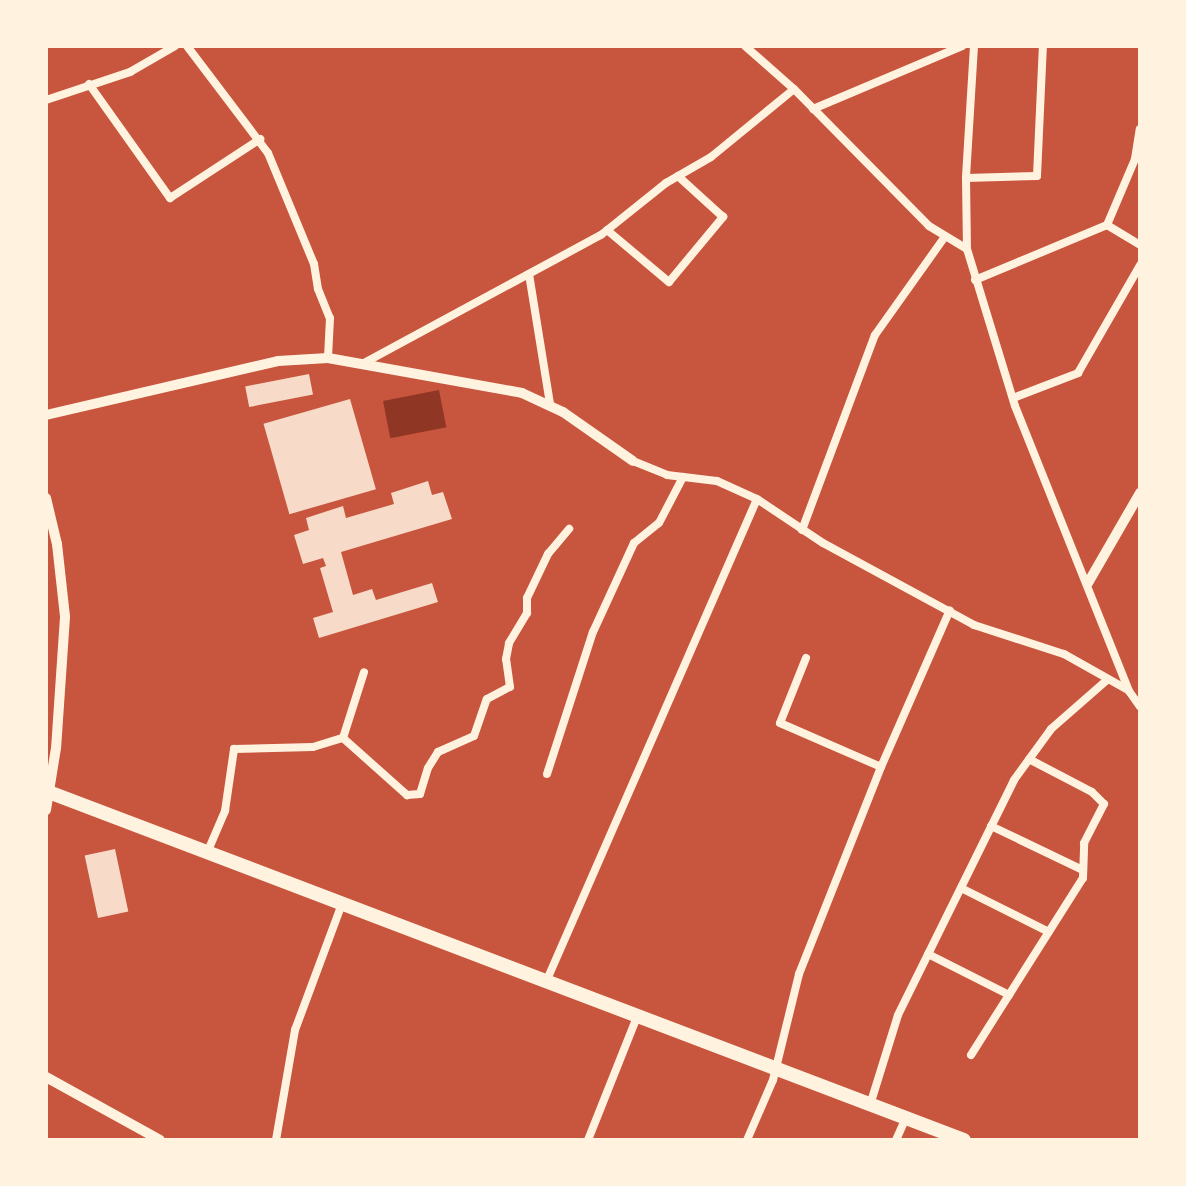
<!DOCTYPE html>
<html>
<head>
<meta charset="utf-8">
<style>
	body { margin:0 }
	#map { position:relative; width:1186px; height:1186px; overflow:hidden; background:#c8553d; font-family:"Golos Text",sans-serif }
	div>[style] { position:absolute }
	.water>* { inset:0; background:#8f3625; transform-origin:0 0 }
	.building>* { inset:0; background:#f7dbc8; transform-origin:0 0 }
	.minor>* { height:8px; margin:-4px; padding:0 4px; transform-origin:4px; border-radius:4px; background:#fff3e0 }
	.tertiary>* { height:10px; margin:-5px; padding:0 5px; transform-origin:5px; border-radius:5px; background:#fff3e0 }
	.trunk>* { height:14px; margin:-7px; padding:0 7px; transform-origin:7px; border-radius:7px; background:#fff3e0 }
	span { translate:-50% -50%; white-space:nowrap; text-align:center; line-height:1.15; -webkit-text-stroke:6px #fff3e0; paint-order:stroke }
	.frame { position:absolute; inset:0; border:48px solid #fff3e0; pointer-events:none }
</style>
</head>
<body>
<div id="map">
	<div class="water">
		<i style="left:439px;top:390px;width:38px;height:57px;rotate:79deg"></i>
	</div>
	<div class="building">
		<i style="left:309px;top:374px;width:21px;height:65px;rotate:79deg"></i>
		<i style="left:350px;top:399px;width:94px;height:90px;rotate:74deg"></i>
		<i style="clip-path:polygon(428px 481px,432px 495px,443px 492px,452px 519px,341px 552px,353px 595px,372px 589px,376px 600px,432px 583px,438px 602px,319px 638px,313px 618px,333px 612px,320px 568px,326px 566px,323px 558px,303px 564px,294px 535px,309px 530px,306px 518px,343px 506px,346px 518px,394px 504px,391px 493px)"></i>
		<i style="left:115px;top:849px;width:64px;height:31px;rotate:78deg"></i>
	</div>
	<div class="minor">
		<i style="left:187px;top:46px;width:134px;rotate:52.9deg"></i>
		<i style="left:268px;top:153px;width:120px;rotate:67.5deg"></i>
		<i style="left:314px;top:264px;width:25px;rotate:81deg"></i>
		<i style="left:318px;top:289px;width:31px;rotate:68deg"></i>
		<i style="left:330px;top:318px;width:40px;rotate:92.9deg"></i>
		<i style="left:745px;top:46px;width:65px;rotate:41.3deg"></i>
		<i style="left:794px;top:89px;width:192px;rotate:45.4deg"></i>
		<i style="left:929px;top:226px;width:44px;rotate:31.2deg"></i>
		<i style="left:974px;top:46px;width:132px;rotate:93.5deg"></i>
		<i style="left:966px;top:178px;width:71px;rotate:89.2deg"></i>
		<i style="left:967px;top:249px;width:164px;rotate:73deg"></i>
		<i style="left:1015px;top:406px;width:307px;rotate:68.2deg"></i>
		<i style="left:1129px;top:691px;width:19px;rotate:55deg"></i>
		<i style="left:89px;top:84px;width:140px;rotate:54.6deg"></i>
		<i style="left:170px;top:198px;width:108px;rotate:-33.2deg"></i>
		<i style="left:46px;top:100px;width:89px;rotate:-18.4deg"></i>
		<i style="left:130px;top:72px;width:52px;rotate:-30deg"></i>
		<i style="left:813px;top:109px;width:162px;rotate:-22.9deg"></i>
		<i style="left:966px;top:178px;width:71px;rotate:-1.6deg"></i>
		<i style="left:1037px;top:176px;width:130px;rotate:-87.4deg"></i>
		<i style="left:1107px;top:225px;width:39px;rotate:31deg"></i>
		<i style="left:607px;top:230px;width:81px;rotate:40deg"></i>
		<i style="left:669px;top:282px;width:85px;rotate:-50.3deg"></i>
		<i style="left:723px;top:217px;width:61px;rotate:-137.7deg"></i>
		<i style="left:529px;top:274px;width:132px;rotate:80.8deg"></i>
		<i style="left:975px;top:280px;width:143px;rotate:-22.6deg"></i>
		<i style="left:1107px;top:225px;width:72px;rotate:-67deg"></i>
		<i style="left:1135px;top:159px;width:30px;rotate:-81deg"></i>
		<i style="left:364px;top:363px;width:269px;rotate:-28.4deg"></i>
		<i style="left:601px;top:235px;width:83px;rotate:-38.7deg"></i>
		<i style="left:666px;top:183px;width:52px;rotate:-30deg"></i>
		<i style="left:711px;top:157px;width:107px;rotate:-39.3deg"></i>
		<i style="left:1013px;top:398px;width:70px;rotate:-21deg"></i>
		<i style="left:1078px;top:373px;width:125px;rotate:-60.1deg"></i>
		<i style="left:633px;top:461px;width:37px;rotate:22deg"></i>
		<i style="left:667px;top:475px;width:50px;rotate:6.8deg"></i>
		<i style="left:717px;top:481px;width:44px;rotate:24.2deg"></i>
		<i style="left:757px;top:499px;width:79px;rotate:33.7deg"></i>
		<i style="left:823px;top:543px;width:172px;rotate:28.5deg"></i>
		<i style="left:974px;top:625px;width:95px;rotate:17.9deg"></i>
		<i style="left:1064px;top:654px;width:73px;rotate:29.4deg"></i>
		<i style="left:802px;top:530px;width:208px;rotate:-69.5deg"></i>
		<i style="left:875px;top:335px;width:119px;rotate:-54.6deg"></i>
		<i style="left:806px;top:658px;width:70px;rotate:111.8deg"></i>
		<i style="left:780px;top:723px;width:110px;rotate:23.5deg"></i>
		<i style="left:343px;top:738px;width:86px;rotate:41.7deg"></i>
		<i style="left:407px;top:795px;width:13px;rotate:-4deg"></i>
		<i style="left:420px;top:794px;width:27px;rotate:-73deg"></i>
		<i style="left:428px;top:768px;width:19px;rotate:-58deg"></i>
		<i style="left:438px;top:752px;width:39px;rotate:-24deg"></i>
		<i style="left:474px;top:736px;width:39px;rotate:-71deg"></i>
		<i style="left:487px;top:699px;width:26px;rotate:-28deg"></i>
		<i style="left:510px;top:687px;width:28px;rotate:-98deg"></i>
		<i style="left:506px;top:659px;width:16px;rotate:-79deg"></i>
		<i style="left:509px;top:643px;width:35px;rotate:-59deg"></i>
		<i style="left:527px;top:613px;width:15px;rotate:-90deg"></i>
		<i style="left:527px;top:598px;width:49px;rotate:-64.5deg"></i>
		<i style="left:548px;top:554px;width:33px;rotate:-50deg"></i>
		<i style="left:343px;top:738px;width:69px;rotate:-72.3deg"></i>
		<i style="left:547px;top:774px;width:149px;rotate:-72.1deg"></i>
		<i style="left:593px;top:632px;width:98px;rotate:-65.3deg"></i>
		<i style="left:634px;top:543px;width:32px;rotate:-39deg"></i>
		<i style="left:659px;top:523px;width:52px;rotate:-62.4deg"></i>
		<i style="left:991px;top:826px;width:102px;rotate:25.6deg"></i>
		<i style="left:207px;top:853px;width:46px;rotate:-66.8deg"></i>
		<i style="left:225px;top:811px;width:63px;rotate:-81.7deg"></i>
		<i style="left:234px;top:749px;width:79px;rotate:-1.5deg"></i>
		<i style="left:313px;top:747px;width:31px;rotate:-17deg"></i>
		<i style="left:961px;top:888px;width:98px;rotate:26.6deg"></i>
		<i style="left:928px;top:954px;width:91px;rotate:26.8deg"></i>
		<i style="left:546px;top:982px;width:527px;rotate:-66.4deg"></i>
		<i style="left:971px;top:1055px;width:209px;rotate:-57.7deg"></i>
		<i style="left:1083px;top:878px;width:35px;rotate:-88deg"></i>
		<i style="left:1084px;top:843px;width:44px;rotate:-62.9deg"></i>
		<i style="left:1104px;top:804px;width:17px;rotate:-135deg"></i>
		<i style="left:1092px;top:792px;width:71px;rotate:-152.4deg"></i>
		<i style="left:870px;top:1105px;width:94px;rotate:-72.7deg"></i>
		<i style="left:898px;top:1015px;width:262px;rotate:-63.7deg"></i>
		<i style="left:1014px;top:780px;width:63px;rotate:-54deg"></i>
		<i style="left:1051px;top:729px;width:74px;rotate:-41.2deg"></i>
		<i style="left:276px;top:1140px;width:112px;rotate:-80.2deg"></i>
		<i style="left:295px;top:1030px;width:132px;rotate:-69.6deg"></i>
		<i style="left:588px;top:1140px;width:132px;rotate:-68.3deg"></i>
		<i style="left:747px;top:1140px;width:65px;rotate:-66.6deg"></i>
		<i style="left:773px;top:1080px;width:109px;rotate:-76.2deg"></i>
		<i style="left:799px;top:974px;width:223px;rotate:-68.4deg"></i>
		<i style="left:881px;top:767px;width:171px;rotate:-66.3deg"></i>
		<i style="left:896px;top:1140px;width:24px;rotate:-66deg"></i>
	</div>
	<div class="tertiary">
		<i style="left:46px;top:415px;width:238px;rotate:-13.1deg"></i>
		<i style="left:278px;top:361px;width:50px;rotate:-3.4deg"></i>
		<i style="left:328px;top:358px;width:197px;rotate:10.2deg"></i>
		<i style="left:522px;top:393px;width:45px;rotate:24.9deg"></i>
		<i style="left:563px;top:412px;width:85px;rotate:35deg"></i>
		<i style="left:46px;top:498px;width:47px;rotate:76.6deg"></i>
		<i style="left:57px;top:544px;width:73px;rotate:83.7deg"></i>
		<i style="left:65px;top:617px;width:131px;rotate:93.9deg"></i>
		<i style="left:56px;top:748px;width:63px;rotate:99.2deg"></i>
		<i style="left:1088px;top:583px;width:104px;rotate:-60deg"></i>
		<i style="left:46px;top:1077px;width:130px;rotate:28.9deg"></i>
	</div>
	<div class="trunk">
		<i style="left:46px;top:791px;width:982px;rotate:20.82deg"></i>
	</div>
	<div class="frame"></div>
</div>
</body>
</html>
